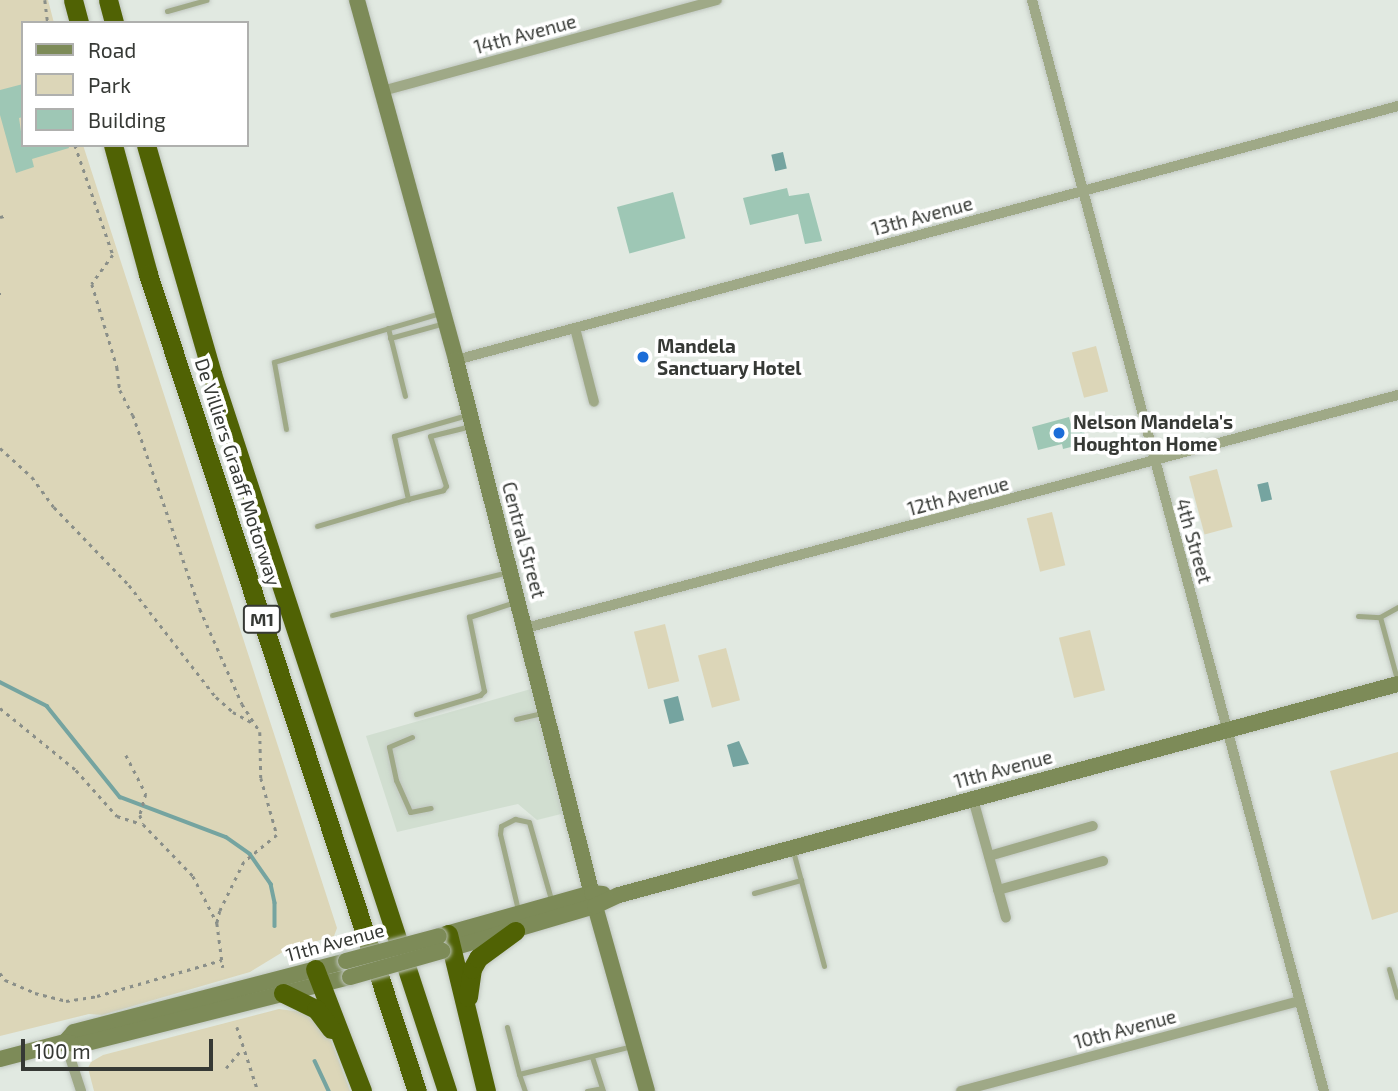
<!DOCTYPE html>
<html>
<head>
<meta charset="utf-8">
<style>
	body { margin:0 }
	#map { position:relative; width:1398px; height:1091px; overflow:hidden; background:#e1e9e1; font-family:"Exo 2",sans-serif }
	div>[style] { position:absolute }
	.built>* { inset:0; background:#d1ded0 }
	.green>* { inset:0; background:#dcd6b8; transform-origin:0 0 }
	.water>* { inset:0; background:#75a4a0; transform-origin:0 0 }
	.stream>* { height:3.5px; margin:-1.75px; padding:0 1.75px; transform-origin:1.75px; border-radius:1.75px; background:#75a4a0 }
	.building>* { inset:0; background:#9ec7b5; transform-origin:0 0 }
	.path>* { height:2.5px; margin-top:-1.25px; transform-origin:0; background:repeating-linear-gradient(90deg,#8a8f89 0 3.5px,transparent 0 8.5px) }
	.roads { filter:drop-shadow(0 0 2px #bfc6bf) drop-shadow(0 0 2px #bfc6bf) }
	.lane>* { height:5px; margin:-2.5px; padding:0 2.5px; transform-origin:2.5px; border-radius:2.5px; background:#9fa987 }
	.street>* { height:10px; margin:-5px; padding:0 5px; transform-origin:5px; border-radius:5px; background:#9fa987 }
	.secondary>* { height:16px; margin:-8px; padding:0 8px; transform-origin:8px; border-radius:8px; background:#7d8b58 }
	.highway>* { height:19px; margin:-9.5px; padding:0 9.5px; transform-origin:9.5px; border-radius:9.5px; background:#506204 }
	.bridges { filter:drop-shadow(0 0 2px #bfc6bf) drop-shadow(0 0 2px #bfc6bf) }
	.secondary-bridge>* { height:16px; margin:-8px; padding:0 8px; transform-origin:8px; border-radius:8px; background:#7d8b58 }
	.dots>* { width:19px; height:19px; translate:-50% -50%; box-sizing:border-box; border:4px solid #fff; border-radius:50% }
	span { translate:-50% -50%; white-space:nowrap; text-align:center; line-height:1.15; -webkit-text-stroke:7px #fff; paint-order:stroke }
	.shield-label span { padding:2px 5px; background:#fff; border:2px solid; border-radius:5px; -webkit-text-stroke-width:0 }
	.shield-label { font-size:18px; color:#363935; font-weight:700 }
	.street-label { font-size:19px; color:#363935 }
	.poi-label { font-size:19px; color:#363935; font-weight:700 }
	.left { translate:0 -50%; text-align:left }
	.legend { position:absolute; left:21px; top:21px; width:228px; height:126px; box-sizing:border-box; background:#fff; border:2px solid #afb0ae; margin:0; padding:9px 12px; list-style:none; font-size:21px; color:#363935 }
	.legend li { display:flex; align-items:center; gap:14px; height:35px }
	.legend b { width:35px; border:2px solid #afb0ae }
	.scale { position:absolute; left:21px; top:1039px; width:192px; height:32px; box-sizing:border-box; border:4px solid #363935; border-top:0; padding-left:9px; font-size:21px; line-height:24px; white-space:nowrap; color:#363935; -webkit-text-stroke:5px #fff; paint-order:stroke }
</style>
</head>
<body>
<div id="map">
	<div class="built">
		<i style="clip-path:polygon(531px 689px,565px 813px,537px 820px,518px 804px,397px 832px,366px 736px)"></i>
	</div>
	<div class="green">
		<i style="clip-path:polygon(0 0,48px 0,54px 23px,23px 23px,23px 145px,83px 145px,337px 928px,334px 936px,286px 950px,250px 972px,102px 1015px,89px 1014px,0 1036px)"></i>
		<i style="left:1096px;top:346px;width:47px;height:25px;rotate:75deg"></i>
		<i style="left:1217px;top:469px;width:60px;height:29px;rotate:75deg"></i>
		<i style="left:1052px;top:512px;width:55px;height:26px;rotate:76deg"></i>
		<i style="left:665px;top:624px;width:59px;height:32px;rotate:76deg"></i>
		<i style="left:1090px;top:630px;width:62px;height:32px;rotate:76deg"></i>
		<i style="left:726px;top:648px;width:54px;height:29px;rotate:75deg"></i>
		<i style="clip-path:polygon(1398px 752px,1398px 912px,1372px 920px,1330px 771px)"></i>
		<i style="clip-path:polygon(279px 1009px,309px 1013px,327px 1030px,350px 1091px,94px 1091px,88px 1068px,91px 1062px,103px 1055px)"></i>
	</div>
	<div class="water">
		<i style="left:783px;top:152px;width:17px;height:12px;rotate:77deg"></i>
		<i style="left:1268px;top:482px;width:18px;height:11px;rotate:77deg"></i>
		<i style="left:678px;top:696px;width:25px;height:15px;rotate:76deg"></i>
		<i style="clip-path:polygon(739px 741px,749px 764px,733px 767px,727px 745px)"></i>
	</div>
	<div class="stream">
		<i style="left:0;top:682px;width:53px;rotate:27.1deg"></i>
		<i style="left:47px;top:706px;width:117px;rotate:51.3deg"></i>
		<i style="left:120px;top:797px;width:113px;rotate:20.7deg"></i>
		<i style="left:226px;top:837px;width:29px;rotate:35deg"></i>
		<i style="left:250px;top:854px;width:37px;rotate:55deg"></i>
		<i style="left:271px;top:884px;width:19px;rotate:78deg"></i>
		<i style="left:275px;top:903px;width:23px;rotate:90deg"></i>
		<i style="left:315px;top:1061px;width:33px;rotate:65deg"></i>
	</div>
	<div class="building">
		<i style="clip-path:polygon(23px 84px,23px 117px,19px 118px,23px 145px,68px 145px,69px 148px,32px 159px,34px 167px,16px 173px,0 115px,0 90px)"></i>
		<i style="clip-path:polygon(787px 188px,789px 196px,809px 193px,822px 241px,805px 244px,798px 214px,750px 225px,743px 198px)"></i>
		<i style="left:673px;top:192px;width:48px;height:58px;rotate:75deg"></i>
		<i style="clip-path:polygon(1069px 417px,1071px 424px,1081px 421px,1086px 438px,1078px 440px,1079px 445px,1063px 449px,1062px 444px,1038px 450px,1032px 427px)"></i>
	</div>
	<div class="path">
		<i style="left:45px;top:0;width:23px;rotate:83deg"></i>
		<i style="left:75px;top:145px;width:116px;rotate:70.9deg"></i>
		<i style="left:113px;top:255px;width:36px;rotate:126deg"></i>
		<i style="left:92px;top:284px;width:87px;rotate:73.2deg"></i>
		<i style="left:117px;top:367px;width:23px;rotate:83deg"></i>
		<i style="left:120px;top:390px;width:28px;rotate:63deg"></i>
		<i style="left:133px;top:415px;width:205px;rotate:70.9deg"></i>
		<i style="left:200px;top:609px;width:104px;rotate:66.1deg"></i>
		<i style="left:242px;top:704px;width:33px;rotate:57deg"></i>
		<i style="left:260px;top:732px;width:46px;rotate:88.8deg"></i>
		<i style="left:261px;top:778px;width:59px;rotate:74.3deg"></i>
		<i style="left:277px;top:835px;width:43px;rotate:140.7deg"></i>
		<i style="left:244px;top:862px;width:55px;rotate:116.1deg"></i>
		<i style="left:220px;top:911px;width:12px;rotate:104deg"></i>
		<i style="left:217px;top:923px;width:45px;rotate:82.4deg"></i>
		<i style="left:0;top:217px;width:8px;rotate:-14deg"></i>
		<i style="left:0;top:294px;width:1px"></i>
		<i style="left:0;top:448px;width:43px;rotate:42.2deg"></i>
		<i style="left:32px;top:477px;width:37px;rotate:54deg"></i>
		<i style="left:54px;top:507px;width:108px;rotate:46.1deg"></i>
		<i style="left:129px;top:585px;width:142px;rotate:52.2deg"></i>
		<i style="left:216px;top:697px;width:23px;rotate:41deg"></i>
		<i style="left:233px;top:712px;width:23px;rotate:29deg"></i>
		<i style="left:0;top:708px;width:98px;rotate:39.2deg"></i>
		<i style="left:76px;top:770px;width:62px;rotate:48.3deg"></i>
		<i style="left:117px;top:816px;width:25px;rotate:18deg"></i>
		<i style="left:126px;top:755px;width:44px;rotate:62.9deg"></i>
		<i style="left:146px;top:794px;width:22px;rotate:106deg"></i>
		<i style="left:140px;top:815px;width:9px;rotate:72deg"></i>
		<i style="left:143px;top:824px;width:72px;rotate:46.1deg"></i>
		<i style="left:193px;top:876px;width:53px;rotate:62.9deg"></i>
		<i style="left:0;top:973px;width:9px;rotate:54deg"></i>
		<i style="left:5px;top:980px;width:33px;rotate:23deg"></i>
		<i style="left:35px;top:993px;width:32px;rotate:14deg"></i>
		<i style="left:66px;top:1001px;width:31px;rotate:-9deg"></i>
		<i style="left:97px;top:996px;width:130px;rotate:-16.1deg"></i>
		<i style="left:237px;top:1027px;width:67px;rotate:71.8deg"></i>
		<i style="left:226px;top:1068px;width:25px;rotate:-50deg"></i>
	</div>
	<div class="roads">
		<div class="lane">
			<i style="left:167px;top:11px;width:41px;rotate:-15.8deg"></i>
			<i style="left:388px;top:328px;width:70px;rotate:76deg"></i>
			<i style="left:390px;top:338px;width:57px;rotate:-15.3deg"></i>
			<i style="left:467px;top:415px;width:76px;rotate:164deg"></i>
			<i style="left:394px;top:436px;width:65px;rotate:77.5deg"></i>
			<i style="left:408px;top:499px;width:36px;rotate:-14deg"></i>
			<i style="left:443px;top:490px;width:5px;rotate:-53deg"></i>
			<i style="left:446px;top:486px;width:52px;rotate:-107.7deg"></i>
			<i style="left:430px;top:436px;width:42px;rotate:-13.7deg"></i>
			<i style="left:286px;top:429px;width:68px;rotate:-100.2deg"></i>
			<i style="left:274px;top:362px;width:173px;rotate:-16.4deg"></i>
			<i style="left:317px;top:526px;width:95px;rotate:-16.5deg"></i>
			<i style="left:1398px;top:607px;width:21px;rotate:151deg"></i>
			<i style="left:1380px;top:617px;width:68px;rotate:74.7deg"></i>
			<i style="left:332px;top:615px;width:182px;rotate:-13.7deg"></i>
			<i style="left:1358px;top:616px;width:22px;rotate:3deg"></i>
			<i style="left:416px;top:714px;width:67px;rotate:-16.5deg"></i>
			<i style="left:480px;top:695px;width:6px;rotate:-45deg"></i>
			<i style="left:484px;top:691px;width:76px;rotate:-101.5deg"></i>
			<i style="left:469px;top:617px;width:48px;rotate:-18.1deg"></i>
			<i style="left:516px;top:719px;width:27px;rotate:-13deg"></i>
			<i style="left:412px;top:737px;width:25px;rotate:157deg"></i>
			<i style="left:389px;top:747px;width:34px;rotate:78deg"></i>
			<i style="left:396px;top:780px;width:35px;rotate:66deg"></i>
			<i style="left:410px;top:812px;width:21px;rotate:-11deg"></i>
			<i style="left:793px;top:851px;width:119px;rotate:74.9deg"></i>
			<i style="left:754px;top:893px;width:49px;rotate:-15.5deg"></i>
			<i style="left:518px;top:910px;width:78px;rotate:-103.3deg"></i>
			<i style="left:500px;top:834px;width:8px;rotate:-83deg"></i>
			<i style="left:501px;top:826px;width:16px;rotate:-27deg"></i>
			<i style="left:515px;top:819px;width:14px;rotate:12deg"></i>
			<i style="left:529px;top:822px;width:84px;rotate:74.1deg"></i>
			<i style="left:1389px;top:969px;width:29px;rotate:74deg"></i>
			<i style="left:507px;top:1027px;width:49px;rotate:75.7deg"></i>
			<i style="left:519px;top:1074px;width:116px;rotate:-13.9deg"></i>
			<i style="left:592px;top:1057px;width:36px;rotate:72deg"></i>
			<i style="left:519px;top:1074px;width:18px;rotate:71deg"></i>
			<i style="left:587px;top:1091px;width:15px;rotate:-11deg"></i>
		</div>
		<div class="street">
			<i style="left:1032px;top:0;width:1129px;rotate:75.02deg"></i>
			<i style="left:382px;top:91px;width:347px;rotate:-15.2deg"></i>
			<i style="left:575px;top:328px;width:76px;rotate:75.6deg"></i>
			<i style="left:456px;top:360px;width:976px;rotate:-15.09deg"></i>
			<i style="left:526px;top:628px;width:903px;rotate:-14.96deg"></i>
			<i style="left:973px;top:799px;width:123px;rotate:74.5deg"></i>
			<i style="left:989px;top:856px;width:108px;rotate:-16.1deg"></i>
			<i style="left:998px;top:890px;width:109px;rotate:-15.4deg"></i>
			<i style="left:65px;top:1042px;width:52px;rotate:71.9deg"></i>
			<i style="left:961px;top:1091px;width:350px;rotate:-14.9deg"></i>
		</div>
		<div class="secondary">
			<i style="left:357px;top:0;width:373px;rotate:74.6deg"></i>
			<i style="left:456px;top:360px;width:563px;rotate:75.72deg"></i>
			<i style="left:595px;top:906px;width:192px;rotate:74.3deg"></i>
			<i style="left:439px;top:936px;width:159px;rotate:-15.7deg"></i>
			<i style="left:592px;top:893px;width:11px;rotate:5deg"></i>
			<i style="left:442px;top:951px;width:159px;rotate:-16.4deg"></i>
			<i style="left:595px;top:906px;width:26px;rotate:-25deg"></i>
			<i style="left:619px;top:895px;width:807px;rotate:-15.16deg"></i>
			<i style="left:65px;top:1042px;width:13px;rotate:-48deg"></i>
			<i style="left:74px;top:1032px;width:281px;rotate:-14.6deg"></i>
			<i style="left:0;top:1059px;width:67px;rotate:-14.7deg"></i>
			<i style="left:65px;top:1042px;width:14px;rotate:12deg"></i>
			<i style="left:79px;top:1045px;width:279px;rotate:-14.1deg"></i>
		</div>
		<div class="highway">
			<i style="left:73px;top:0;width:24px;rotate:75deg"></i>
			<i style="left:108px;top:0;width:24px;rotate:75deg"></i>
			<i style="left:113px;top:145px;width:134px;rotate:74.8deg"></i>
			<i style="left:148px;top:274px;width:860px;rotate:71.78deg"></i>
			<i style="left:146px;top:145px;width:238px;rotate:73.9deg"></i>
			<i style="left:212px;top:374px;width:755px;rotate:71.85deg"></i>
			<i style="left:448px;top:934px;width:162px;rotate:76.4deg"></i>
			<i style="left:315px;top:969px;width:131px;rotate:68.9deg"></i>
			<i style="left:283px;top:993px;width:37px;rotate:26deg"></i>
			<i style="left:316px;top:1009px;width:25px;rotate:53deg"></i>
			<i style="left:468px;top:997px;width:28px;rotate:-82deg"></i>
			<i style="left:472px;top:969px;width:13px;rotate:-61deg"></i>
			<i style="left:478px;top:958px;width:46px;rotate:-36.1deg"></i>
		</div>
	</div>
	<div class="bridges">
		<div class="secondary-bridge">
			<i style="left:346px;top:961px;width:96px;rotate:-15deg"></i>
			<i style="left:350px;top:977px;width:96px;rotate:-15.8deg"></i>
		</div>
	</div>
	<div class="dots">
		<i style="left:643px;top:357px;background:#1b6dd8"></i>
		<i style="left:1059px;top:433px;background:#1b6dd8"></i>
	</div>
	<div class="shield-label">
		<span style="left:262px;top:619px">M1</span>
	</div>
	<div class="street-label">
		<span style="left:525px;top:34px;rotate:-15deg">14th Avenue</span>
		<span style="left:922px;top:216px;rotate:-15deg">13th Avenue</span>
		<span style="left:238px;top:472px;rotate:72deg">De Villiers Graaff Motorway</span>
		<span style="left:958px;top:496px;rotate:-15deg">12th Avenue</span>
		<span style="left:524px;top:540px;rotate:75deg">Central Street</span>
		<span style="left:1194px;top:541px;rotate:74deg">4th Street</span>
		<span style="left:1003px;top:769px;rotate:-15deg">11th Avenue</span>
		<span style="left:335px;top:942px;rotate:-15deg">11th Avenue</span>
		<span style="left:1125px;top:1029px;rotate:-15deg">10th Avenue</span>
	</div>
	<div class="poi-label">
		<span class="left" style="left:657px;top:357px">Mandela<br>Sanctuary Hotel</span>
		<span class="left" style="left:1073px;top:433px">Nelson Mandela's<br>Houghton Home</span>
	</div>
	<ul class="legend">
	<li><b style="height:9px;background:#7d8b58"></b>Road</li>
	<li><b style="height:19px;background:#dcd6b8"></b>Park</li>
	<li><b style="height:19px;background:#9ec7b5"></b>Building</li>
	</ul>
	<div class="scale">100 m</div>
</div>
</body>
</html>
